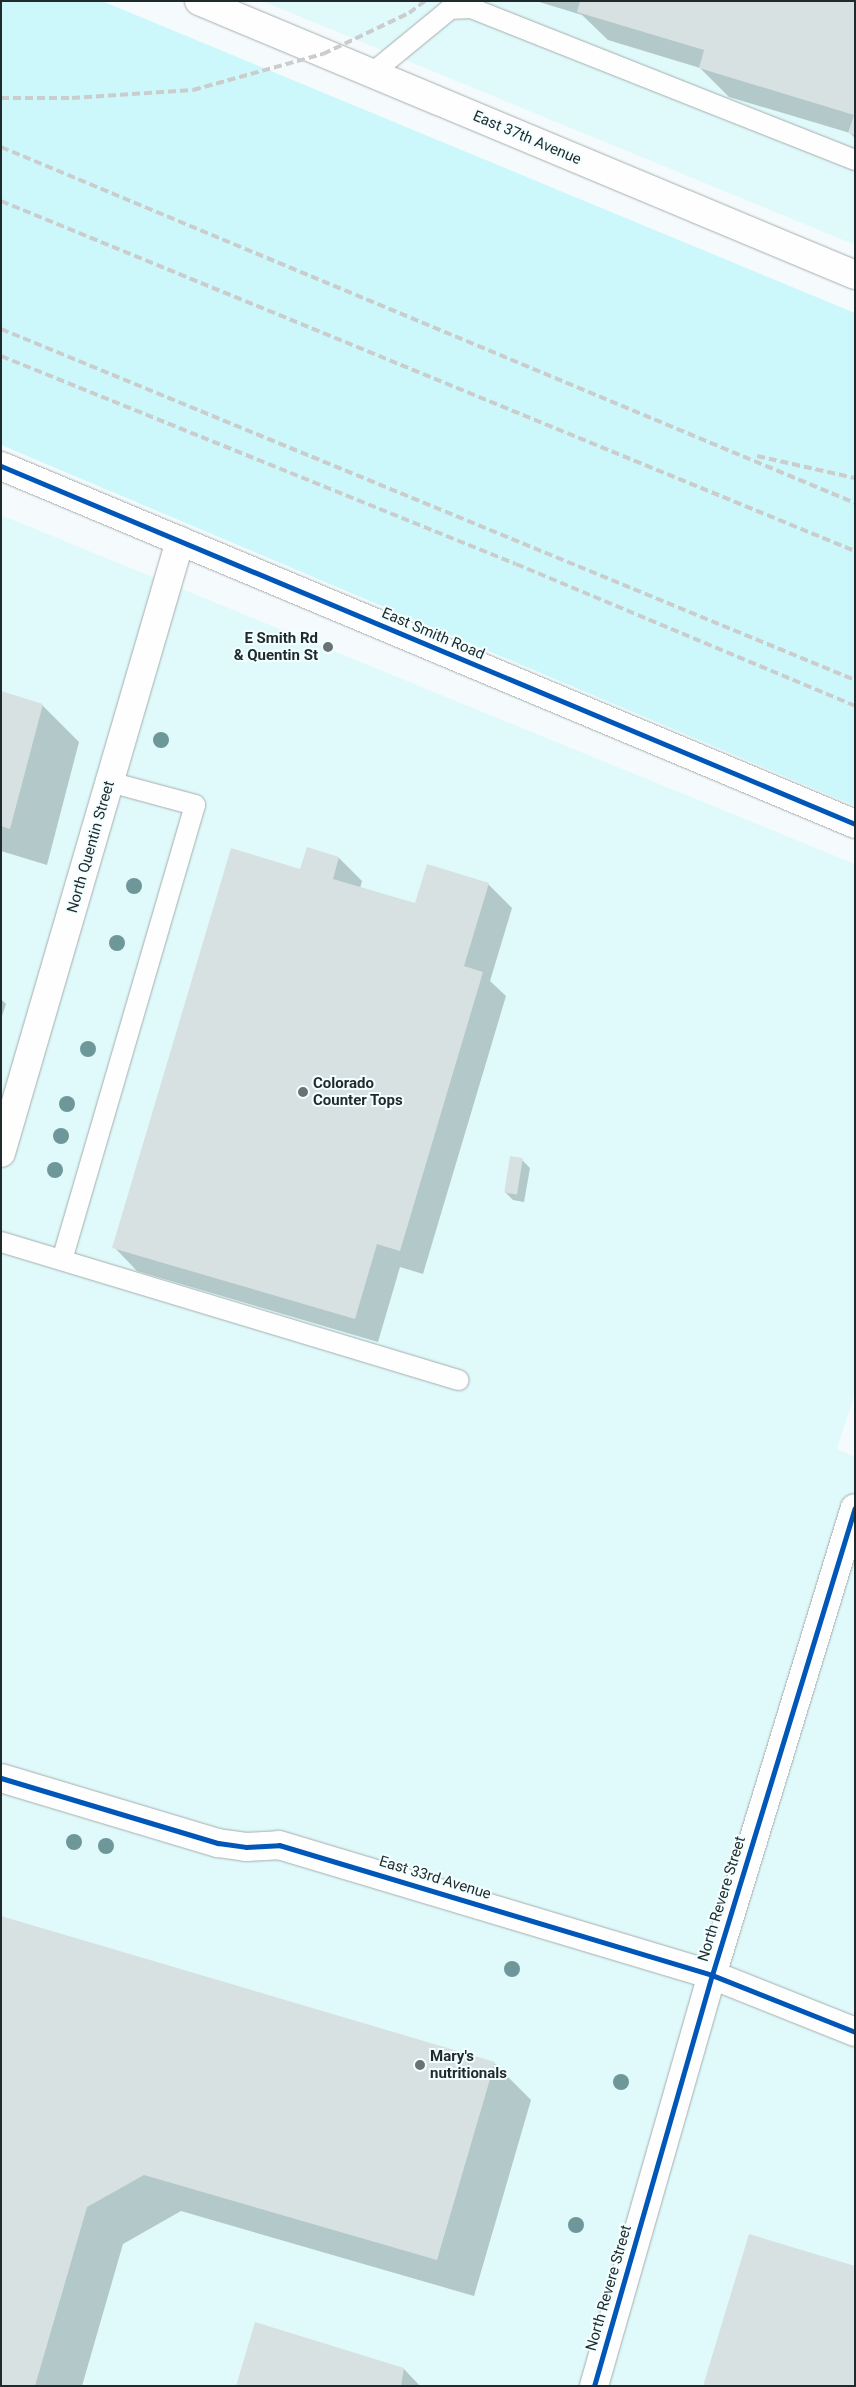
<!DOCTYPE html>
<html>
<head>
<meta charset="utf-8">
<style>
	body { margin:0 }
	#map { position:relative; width:856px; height:2387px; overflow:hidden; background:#f5fbfc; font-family:Roboto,sans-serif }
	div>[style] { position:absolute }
	.built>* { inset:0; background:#e0fafb }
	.green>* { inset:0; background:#cdf8fb }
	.shadow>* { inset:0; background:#0003 }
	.building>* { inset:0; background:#d8e1e2; transform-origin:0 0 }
	.roads { filter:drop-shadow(0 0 1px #a5adae) drop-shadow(0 0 1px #a5adae) }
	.lane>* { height:20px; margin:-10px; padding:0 10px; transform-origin:10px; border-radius:10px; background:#fefeff }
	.street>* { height:28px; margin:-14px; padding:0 14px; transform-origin:14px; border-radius:14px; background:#fefeff }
	.secondary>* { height:28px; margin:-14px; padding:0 14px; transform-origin:14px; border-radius:14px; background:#fefeff }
	.rail>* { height:4px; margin-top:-2px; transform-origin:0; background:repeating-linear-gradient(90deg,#cbcdcd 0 8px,transparent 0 12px) }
	.cycleway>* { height:5px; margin:-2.5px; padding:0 2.5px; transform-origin:2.5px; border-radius:2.5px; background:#0057b8 }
	.trees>* { width:16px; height:16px; margin:-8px; border-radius:50%; background:#6e979a }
	.dots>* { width:14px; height:14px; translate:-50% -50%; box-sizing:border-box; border:2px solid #f2feff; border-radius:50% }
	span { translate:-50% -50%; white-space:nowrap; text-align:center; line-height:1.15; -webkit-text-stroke:4px #f2feff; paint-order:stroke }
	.street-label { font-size:15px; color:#1e2a2b }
	.poi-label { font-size:15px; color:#1e2a2b; font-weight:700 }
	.right { translate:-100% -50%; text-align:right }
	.left { translate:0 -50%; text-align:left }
	.frame { position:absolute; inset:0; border:2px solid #1e2a2b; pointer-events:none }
</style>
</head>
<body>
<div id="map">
	<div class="built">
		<i style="clip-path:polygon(262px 1px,855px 1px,855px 245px)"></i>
		<i style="clip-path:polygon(1px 515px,855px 864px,855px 1393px,837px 1449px,855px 1457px,855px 2386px,1px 2386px)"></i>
	</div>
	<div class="green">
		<i style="clip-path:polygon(1px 1px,102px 1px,855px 313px,855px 806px,1px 445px)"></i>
	</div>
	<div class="shadow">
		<i style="clip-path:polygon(536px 1px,855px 1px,855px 138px,850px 133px,729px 97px,700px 68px,608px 40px,582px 15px)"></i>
		<i style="clip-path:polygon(1px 693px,42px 705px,79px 742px,47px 865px,1px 851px)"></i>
		<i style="clip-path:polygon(339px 858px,362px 881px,360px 888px,416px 905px,488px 884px,512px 908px,490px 981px,506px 996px,423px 1274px,400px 1267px,378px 1342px,137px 1271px,114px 1247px,301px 870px)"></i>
		<i style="clip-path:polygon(1px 999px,6px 1004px,1px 1019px)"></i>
		<i style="clip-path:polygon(522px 1160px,530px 1168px,524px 1202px,513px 1200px,505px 1192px)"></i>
		<i style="clip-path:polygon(1px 1917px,494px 2063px,531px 2100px,474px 2296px,181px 2211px,123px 2244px,82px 2386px,1px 2386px)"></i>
		<i style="clip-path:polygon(404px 2369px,420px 2386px,237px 2386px)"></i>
	</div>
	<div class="building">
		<i style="clip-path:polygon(580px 1px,855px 1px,855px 135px,848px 133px,854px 115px,699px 68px,704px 50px,577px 12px)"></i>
		<i style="clip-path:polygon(1px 691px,43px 704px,10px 829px,1px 826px)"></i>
		<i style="clip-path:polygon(307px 847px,339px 857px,333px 879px,415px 903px,427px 864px,489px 883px,464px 966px,483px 972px,400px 1251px,377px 1244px,355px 1319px,112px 1248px,231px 848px,300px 869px)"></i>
		<i style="left:510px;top:1156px;width:13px;height:37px;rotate:9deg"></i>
		<i style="clip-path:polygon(1px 1916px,495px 2062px,437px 2260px,144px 2175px,87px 2207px,35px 2386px,1px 2386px)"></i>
		<i style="clip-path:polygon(749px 2234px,855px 2266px,855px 2386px,703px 2386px)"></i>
		<i style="clip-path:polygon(255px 2322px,404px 2368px,401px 2386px,236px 2386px)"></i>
	</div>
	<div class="roads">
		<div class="lane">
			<i style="left:371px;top:74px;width:102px;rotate:-39.4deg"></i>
			<i style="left:450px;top:9px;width:21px;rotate:-3deg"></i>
			<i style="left:471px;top:8px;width:413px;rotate:21.6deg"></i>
			<i style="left:1px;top:1242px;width:478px;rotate:16.8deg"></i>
			<i style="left:62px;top:1260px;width:474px;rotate:-73.7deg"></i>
			<i style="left:195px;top:805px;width:88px;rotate:-164.9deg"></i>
		</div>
		<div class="street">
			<i style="left:199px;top:1px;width:711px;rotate:22.67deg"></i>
			<i style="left:1px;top:1153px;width:638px;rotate:-73.7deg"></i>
			<i style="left:1px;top:1778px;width:227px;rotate:16.7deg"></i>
			<i style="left:218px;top:1843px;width:28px;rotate:8deg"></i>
			<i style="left:246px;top:1847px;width:33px;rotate:-3deg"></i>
			<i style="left:279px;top:1845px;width:452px;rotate:16.7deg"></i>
			<i style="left:712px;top:1975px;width:154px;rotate:21.7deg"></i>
			<i style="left:594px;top:2386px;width:428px;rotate:-74deg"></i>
			<i style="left:712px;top:1975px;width:488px;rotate:-73deg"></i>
		</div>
		<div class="secondary">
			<i style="left:1px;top:466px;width:926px;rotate:22.74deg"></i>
		</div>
	</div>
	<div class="rail">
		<i style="left:1px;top:98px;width:71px"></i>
		<i style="left:72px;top:98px;width:121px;rotate:-3.8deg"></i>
		<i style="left:193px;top:90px;width:135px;rotate:-15.5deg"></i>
		<i style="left:323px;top:54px;width:95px;rotate:-25.5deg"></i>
		<i style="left:409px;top:13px;width:20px;rotate:-37deg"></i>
		<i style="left:1px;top:147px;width:925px;rotate:22.63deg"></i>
		<i style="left:1px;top:201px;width:923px;rotate:22.29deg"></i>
		<i style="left:1px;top:329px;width:923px;rotate:22.34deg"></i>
		<i style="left:1px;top:356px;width:555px;rotate:21.99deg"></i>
		<i style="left:516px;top:564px;width:368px;rotate:22.7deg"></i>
		<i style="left:757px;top:456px;width:100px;rotate:12.7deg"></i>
	</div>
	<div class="cycleway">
		<i style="left:1px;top:466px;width:926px;rotate:22.74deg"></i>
		<i style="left:1px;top:1778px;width:227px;rotate:16.7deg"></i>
		<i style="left:218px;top:1843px;width:28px;rotate:8deg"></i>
		<i style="left:246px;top:1847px;width:33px;rotate:-3deg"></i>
		<i style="left:279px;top:1845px;width:452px;rotate:16.7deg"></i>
		<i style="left:712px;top:1975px;width:154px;rotate:21.7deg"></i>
		<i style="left:594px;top:2386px;width:428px;rotate:-74deg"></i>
		<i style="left:712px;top:1975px;width:488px;rotate:-73deg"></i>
	</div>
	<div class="trees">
		<i style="left:161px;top:740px"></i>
		<i style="left:134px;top:886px"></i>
		<i style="left:117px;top:943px"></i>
		<i style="left:88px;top:1049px"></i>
		<i style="left:67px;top:1104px"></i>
		<i style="left:61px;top:1136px"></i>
		<i style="left:55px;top:1170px"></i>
		<i style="left:74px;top:1842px"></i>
		<i style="left:106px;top:1846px"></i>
		<i style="left:512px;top:1969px"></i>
		<i style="left:621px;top:2082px"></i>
		<i style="left:576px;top:2225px"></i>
	</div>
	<div class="dots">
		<i style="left:328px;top:647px;background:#697374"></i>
		<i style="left:303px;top:1092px;background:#697374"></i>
		<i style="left:420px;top:2065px;background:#697374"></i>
	</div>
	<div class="street-label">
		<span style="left:527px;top:138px;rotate:23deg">East 37th Avenue</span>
		<span style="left:433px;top:634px;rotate:23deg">East Smith Road</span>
		<span style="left:91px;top:847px;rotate:-74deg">North Quentin Street</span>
		<span style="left:435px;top:1878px;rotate:17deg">East 33rd Avenue</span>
		<span style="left:722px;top:1899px;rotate:-73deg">North Revere Street</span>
		<span style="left:609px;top:2288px;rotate:-74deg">North Revere Street</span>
	</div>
	<div class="poi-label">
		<span class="right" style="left:318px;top:647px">E Smith Rd<br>&amp; Quentin St</span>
		<span class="left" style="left:313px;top:1092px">Colorado<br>Counter Tops</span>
		<span class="left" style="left:430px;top:2065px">Mary's<br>nutritionals</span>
	</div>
	<div class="frame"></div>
</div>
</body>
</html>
